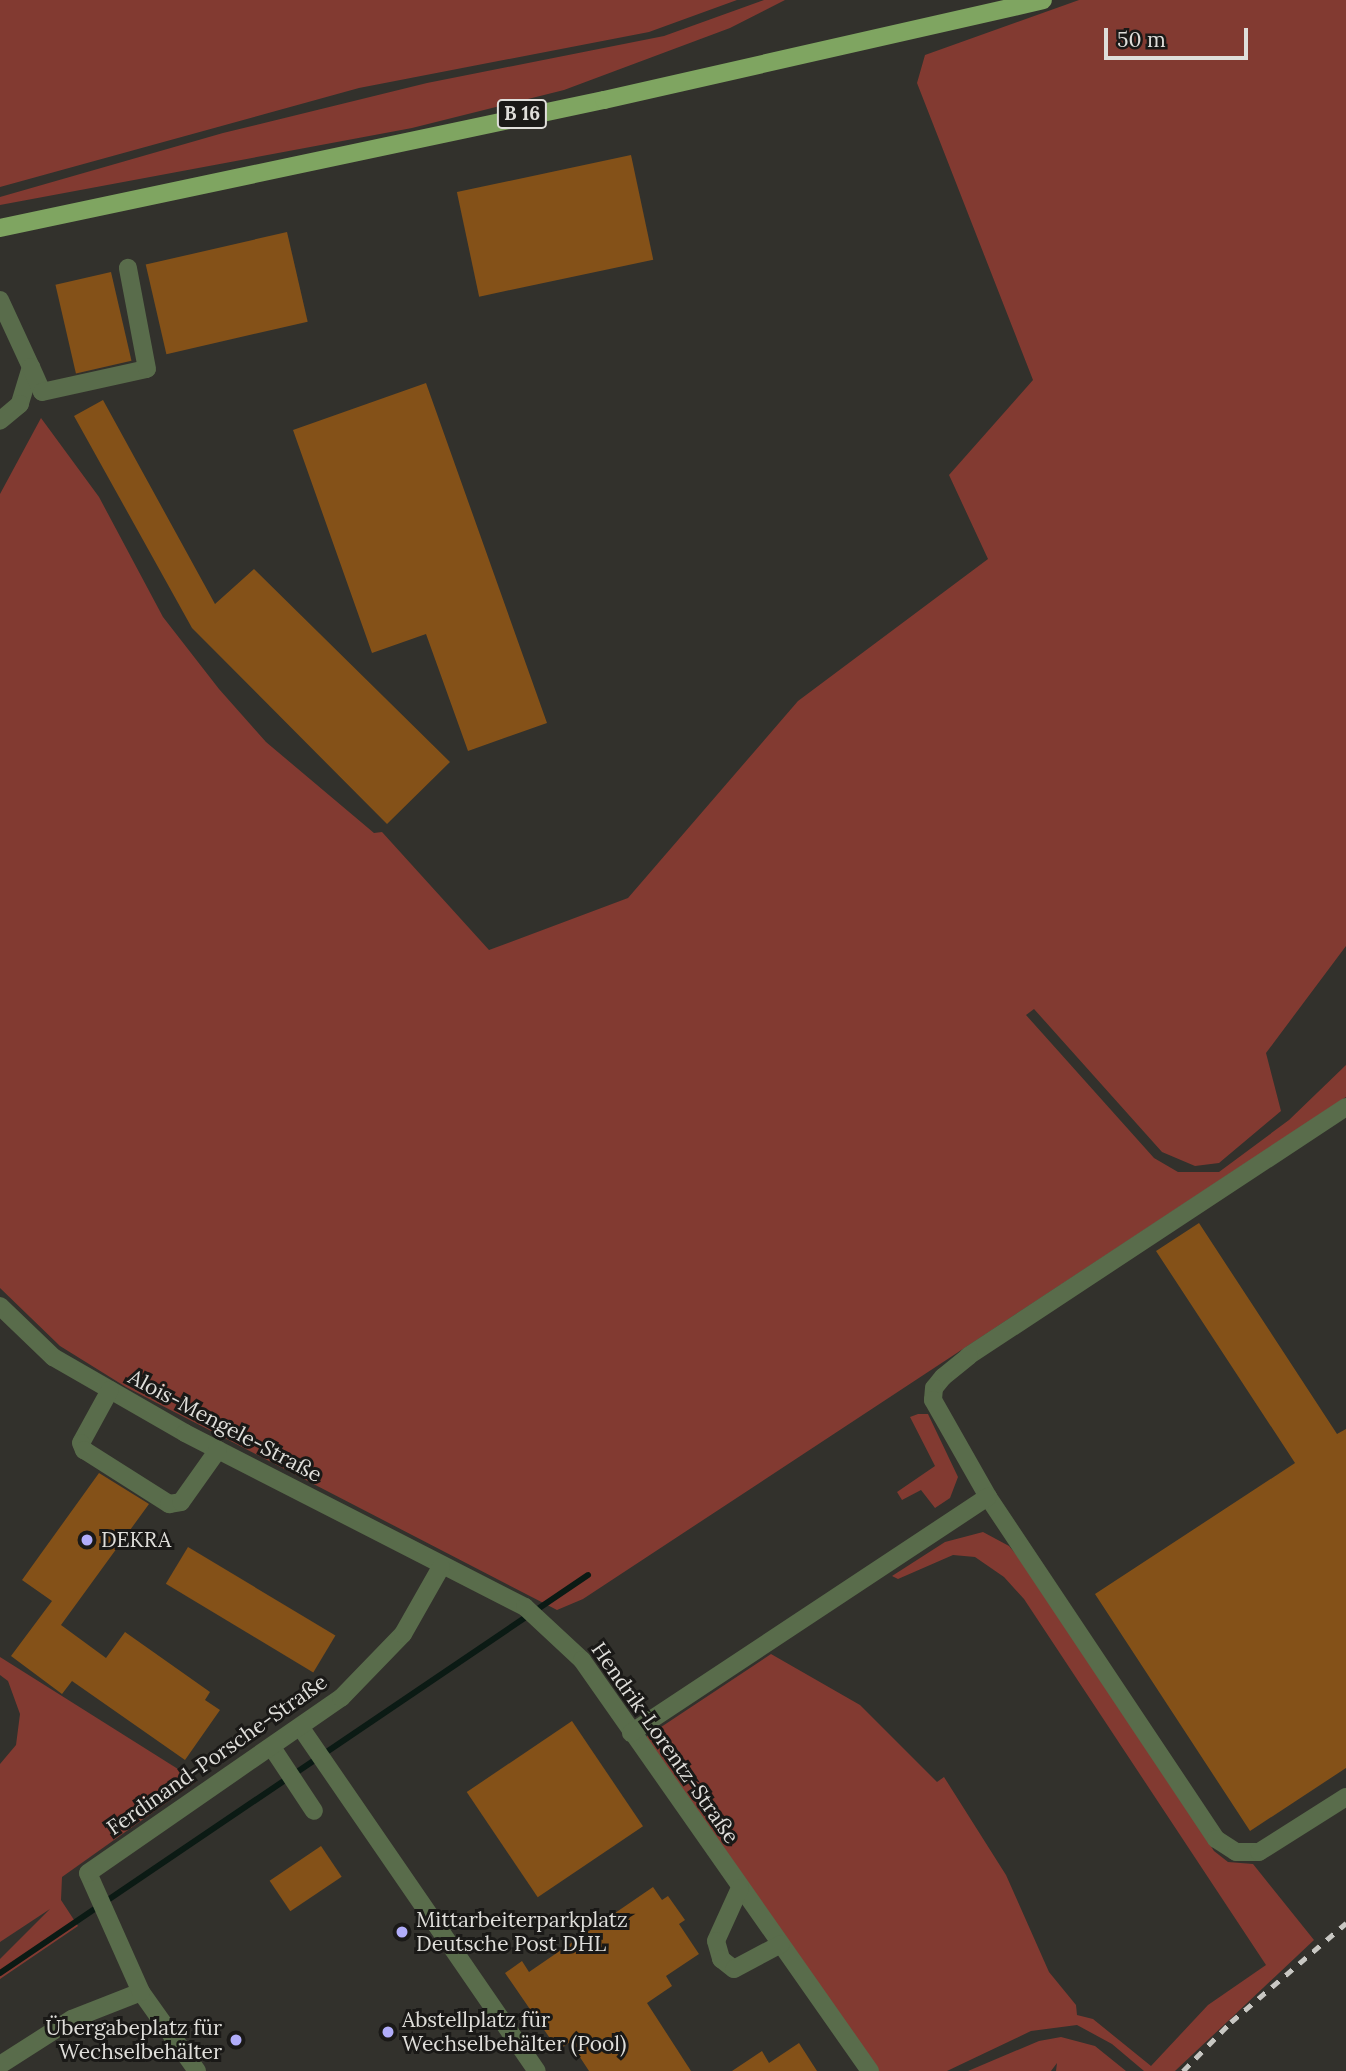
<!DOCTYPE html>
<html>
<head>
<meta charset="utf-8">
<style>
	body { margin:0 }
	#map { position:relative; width:1346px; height:2071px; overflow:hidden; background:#32312c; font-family:Lora,serif }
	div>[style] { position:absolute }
	.green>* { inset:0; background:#823a31 }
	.stream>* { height:6px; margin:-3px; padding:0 3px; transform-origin:3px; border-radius:3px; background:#0b1a14 }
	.building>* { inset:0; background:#845118; transform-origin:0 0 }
	.minor>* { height:18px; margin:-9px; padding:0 9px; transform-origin:9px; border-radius:9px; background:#596c4b }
	.major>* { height:18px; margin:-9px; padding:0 9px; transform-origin:9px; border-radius:9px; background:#7fa561 }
	.rail>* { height:5px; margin-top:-2.5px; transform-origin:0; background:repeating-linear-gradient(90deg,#c8c7c3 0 9px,transparent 0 18px) }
	.dots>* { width:19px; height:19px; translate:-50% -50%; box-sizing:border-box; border:4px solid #1a1917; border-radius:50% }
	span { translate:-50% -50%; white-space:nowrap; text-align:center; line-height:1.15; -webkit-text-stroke:6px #1a1917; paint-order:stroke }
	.shield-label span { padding:2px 5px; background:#1a1917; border:2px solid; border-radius:5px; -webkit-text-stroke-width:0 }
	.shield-label { font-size:19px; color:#dfdeda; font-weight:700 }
	.street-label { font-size:21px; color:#dfdeda }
	.poi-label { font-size:21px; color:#dfdeda }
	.left { translate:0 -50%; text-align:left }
	.right { translate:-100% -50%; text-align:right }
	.scale { position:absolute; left:1104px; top:28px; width:144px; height:32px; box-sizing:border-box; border:4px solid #dfdeda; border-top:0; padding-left:9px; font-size:21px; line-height:24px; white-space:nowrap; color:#dfdeda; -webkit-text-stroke:5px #1a1917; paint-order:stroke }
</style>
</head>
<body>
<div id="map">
	<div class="green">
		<i style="clip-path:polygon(0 0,737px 0,649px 32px,359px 88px,0 187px)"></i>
		<i style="clip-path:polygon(764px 0,785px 0,730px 28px,564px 90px,412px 128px,0 205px,0 197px,223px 133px,427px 83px,664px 36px)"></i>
		<i style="clip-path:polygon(1079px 0,1346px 0,1346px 946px,1266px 1053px,1281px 1111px,1219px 1163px,1195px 1166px,1162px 1152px,1034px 1009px,1026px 1015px,1154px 1158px,1178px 1172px,1219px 1172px,1289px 1120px,1346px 1065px,1346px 1097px,583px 1599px,557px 1610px,126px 1387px,60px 1346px,0 1288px,0 494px,41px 418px,99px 497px,163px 617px,219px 689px,266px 742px,374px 833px,382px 832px,489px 950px,628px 898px,798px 701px,988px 559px,949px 475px,1033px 380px,917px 83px,925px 55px)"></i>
		<i style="clip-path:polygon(918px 1414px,928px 1414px,958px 1477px,950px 1498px,935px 1508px,921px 1490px,902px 1500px,897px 1492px,935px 1466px,910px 1417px)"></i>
		<i style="clip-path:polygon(983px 1532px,1009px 1546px,1031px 1572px,1214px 1851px,1228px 1862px,1253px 1864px,1314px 1940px,1175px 2071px,1144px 2071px,1112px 2044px,1077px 2025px,1031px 2031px,947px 2071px,879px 2071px,646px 1737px,771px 1654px,860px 1705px,937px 1782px,944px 1777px,1006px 1875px,1049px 1972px,1076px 2005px,1077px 2015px,1093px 2019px,1151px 2066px,1208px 2005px,1266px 1965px,1024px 1599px,1004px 1577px,975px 1557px,953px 1555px,898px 1579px,892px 1576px,945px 1542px)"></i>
		<i style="clip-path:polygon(0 1657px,197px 1781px,62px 1877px,61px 1900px,78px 1926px,0 1979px,0 1959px,50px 1909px,0 1942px,0 1764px,16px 1745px,20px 1714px,8px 1681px,0 1675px)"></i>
		<i style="clip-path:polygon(1061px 2037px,1095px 2046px,1126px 2071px,1056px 2071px,1057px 2063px,1051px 2071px,968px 2071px,1039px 2041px)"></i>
	</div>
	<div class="stream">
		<i style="left:0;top:1973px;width:710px;rotate:-34.09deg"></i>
	</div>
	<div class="building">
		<i style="left:631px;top:155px;width:107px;height:178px;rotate:78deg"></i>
		<i style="left:287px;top:232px;width:92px;height:145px;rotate:77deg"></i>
		<i style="left:111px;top:272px;width:91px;height:57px;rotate:77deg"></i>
		<i style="clip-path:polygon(426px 383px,547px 723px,468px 751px,426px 634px,372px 653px,293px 430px)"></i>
		<i style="clip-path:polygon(103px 400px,215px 604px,254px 569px,450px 762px,387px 824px,192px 628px,74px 416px)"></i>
		<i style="clip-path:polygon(1199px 1223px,1337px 1434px,1346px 1429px,1346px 1768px,1250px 1831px,1095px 1594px,1295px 1463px,1156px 1251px)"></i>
		<i style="clip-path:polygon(99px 1473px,149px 1504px,61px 1625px,106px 1658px,125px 1632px,210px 1692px,205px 1700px,220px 1710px,185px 1760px,72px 1681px,62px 1694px,11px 1656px,52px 1601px,22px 1580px)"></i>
		<i style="left:188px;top:1547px;width:172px;height:43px;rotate:31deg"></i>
		<i style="left:572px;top:1721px;width:127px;height:127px;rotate:56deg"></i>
		<i style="left:321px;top:1846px;width:37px;height:62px;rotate:56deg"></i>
		<i style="clip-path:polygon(653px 1887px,662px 1900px,668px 1896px,685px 1920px,679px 1924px,699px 1954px,666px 1976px,672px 1986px,647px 2003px,691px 2071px,589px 2071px,570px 2042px,558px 2050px,505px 1973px,522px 1961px,529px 1972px)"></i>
		<i style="clip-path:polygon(799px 2043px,817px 2071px,732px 2071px,762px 2051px,769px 2063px)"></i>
	</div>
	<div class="minor">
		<i style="left:0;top:300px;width:74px;rotate:65.2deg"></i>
		<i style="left:31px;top:367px;width:39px;rotate:107deg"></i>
		<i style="left:20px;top:404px;width:26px;rotate:140deg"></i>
		<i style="left:31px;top:367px;width:27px;rotate:66deg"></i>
		<i style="left:42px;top:392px;width:107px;rotate:-12.4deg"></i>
		<i style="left:147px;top:369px;width:103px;rotate:-100.7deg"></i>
		<i style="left:1346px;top:1107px;width:452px;rotate:146.6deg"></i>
		<i style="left:969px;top:1356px;width:33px;rotate:141deg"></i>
		<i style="left:943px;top:1377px;width:14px;rotate:129deg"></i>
		<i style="left:934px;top:1388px;width:12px;rotate:95deg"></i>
		<i style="left:933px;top:1400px;width:112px;rotate:60.4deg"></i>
		<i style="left:988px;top:1497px;width:411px;rotate:56.3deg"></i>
		<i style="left:1216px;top:1839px;width:24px;rotate:33deg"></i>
		<i style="left:1236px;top:1852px;width:23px"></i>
		<i style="left:1259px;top:1852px;width:103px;rotate:-32.3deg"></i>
		<i style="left:0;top:1306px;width:74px;rotate:43.9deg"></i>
		<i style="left:53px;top:1357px;width:152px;rotate:29.9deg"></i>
		<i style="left:185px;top:1433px;width:382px;rotate:27.1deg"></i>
		<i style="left:525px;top:1607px;width:78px;rotate:42.9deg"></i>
		<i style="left:582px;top:1660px;width:502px;rotate:54.98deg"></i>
		<i style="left:110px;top:1390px;width:60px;rotate:118.7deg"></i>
		<i style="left:81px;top:1443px;width:8px;rotate:67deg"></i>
		<i style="left:84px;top:1450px;width:101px;rotate:32.4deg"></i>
		<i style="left:169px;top:1504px;width:12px;rotate:-9deg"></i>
		<i style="left:181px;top:1502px;width:64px;rotate:-54.6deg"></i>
		<i style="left:301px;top:1728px;width:416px;rotate:55.5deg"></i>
		<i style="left:631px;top:1733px;width:428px;rotate:-33.5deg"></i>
		<i style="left:273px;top:1749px;width:74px;rotate:56.5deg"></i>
		<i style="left:740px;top:1888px;width:58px;rotate:114.4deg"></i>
		<i style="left:716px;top:1941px;width:19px;rotate:74deg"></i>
		<i style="left:721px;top:1959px;width:16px;rotate:38deg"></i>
		<i style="left:734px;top:1969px;width:53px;rotate:-28deg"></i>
		<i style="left:0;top:2065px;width:85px;rotate:-32.6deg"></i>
		<i style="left:72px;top:2019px;width:74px;rotate:-21.4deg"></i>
		<i style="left:197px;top:2071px;width:97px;rotate:-125.3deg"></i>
		<i style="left:141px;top:1992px;width:130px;rotate:-114deg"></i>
		<i style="left:88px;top:1873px;width:308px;rotate:-34.7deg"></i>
		<i style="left:341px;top:1698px;width:89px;rotate:-45.9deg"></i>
		<i style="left:403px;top:1634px;width:77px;rotate:-60.4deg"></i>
	</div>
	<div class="major">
		<i style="left:0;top:228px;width:617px;rotate:-11.97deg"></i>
		<i style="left:604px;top:100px;width:450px;rotate:-12.8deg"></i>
	</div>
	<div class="rail">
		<i style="left:1183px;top:2071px;width:69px;rotate:-45.6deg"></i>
		<i style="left:1231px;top:2022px;width:152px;rotate:-40.7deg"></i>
	</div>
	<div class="dots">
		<i style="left:87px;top:1540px;background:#b1adfa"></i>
		<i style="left:402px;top:1932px;background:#b1adfa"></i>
		<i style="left:388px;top:2032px;background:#b1adfa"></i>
		<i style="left:236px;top:2040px;background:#b1adfa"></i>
	</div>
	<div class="shield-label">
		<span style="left:522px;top:114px">B 16</span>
	</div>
	<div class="street-label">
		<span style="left:225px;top:1426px;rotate:28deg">Alois-Mengele-Straße</span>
		<span style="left:665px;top:1743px;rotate:55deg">Hendrik-Lorentz-Straße</span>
		<span style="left:217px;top:1755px;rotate:-35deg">Ferdinand-Porsche-Straße</span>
	</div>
	<div class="poi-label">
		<span class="left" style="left:101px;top:1540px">DEKRA</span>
		<span class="left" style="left:416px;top:1932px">Mittarbeiterparkplatz<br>Deutsche Post DHL</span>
		<span class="left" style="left:402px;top:2032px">Abstellplatz für<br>Wechselbehälter (Pool)</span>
		<span class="right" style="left:222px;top:2040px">Übergabeplatz für<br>Wechselbehälter</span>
	</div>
	<div class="scale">50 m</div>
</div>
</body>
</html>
